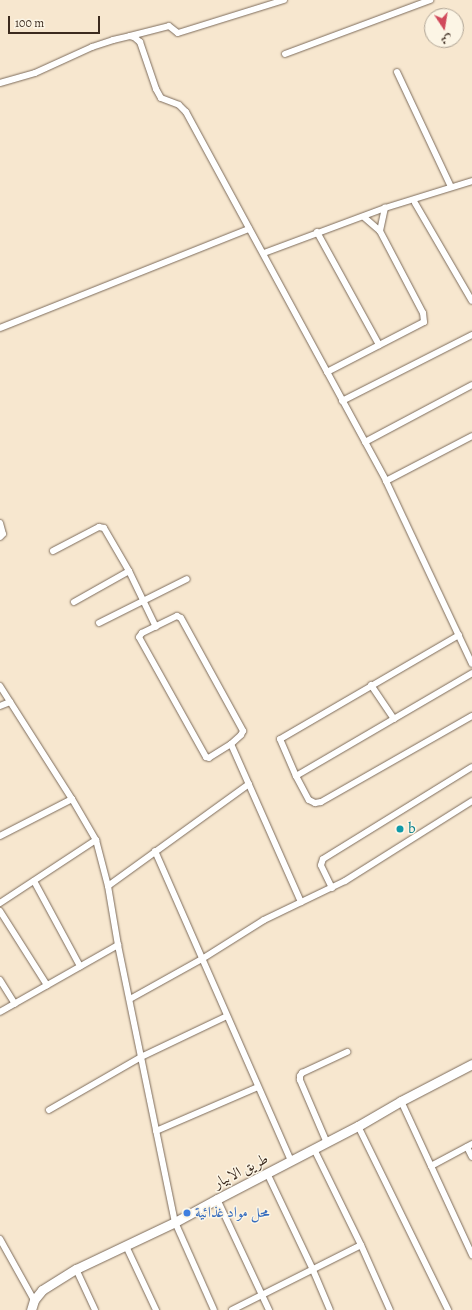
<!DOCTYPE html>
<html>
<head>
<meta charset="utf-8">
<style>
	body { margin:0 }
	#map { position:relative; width:472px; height:1310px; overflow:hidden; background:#f7e7cf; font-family:Alegreya,Amiri,serif }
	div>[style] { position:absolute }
	.roads { filter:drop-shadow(0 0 1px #7d6c5c) drop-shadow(0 0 1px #7d6c5c) }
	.minor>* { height:6px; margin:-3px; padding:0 3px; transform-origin:3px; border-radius:3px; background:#fff }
	.secondary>* { height:9px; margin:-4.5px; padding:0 4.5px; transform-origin:4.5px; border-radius:4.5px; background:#fff }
	.dots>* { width:11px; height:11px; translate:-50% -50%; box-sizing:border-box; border:2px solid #fcf5e5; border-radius:50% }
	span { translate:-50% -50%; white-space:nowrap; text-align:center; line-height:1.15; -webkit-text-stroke:3px #fcf5e5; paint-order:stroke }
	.culture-label { font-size:15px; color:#0d838f }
	.left { translate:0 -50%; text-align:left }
	.street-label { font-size:15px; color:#3b2a1e }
	.shop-label { font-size:15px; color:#366cbe }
	.north { position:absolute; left:424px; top:8px; width:40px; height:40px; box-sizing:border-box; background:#fcf5e5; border:1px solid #afa495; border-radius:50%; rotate:168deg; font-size:11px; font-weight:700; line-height:16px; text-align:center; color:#3b2a1e }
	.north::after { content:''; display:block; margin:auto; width:14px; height:18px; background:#d1495b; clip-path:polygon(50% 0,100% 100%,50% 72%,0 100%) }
	.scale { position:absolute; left:8px; top:16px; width:92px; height:18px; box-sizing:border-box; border:2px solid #3b2a1e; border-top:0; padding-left:5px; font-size:12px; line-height:14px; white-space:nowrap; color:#3b2a1e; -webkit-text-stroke:3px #fcf5e5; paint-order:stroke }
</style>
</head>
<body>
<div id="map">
	<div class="roads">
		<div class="minor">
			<i style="left:130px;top:36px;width:40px;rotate:-14.4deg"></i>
			<i style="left:169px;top:26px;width:11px;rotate:38deg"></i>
			<i style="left:178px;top:33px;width:111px;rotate:-17.3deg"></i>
			<i style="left:285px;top:54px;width:155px;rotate:-20.4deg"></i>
			<i style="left:397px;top:72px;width:127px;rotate:64.8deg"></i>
			<i style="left:0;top:83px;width:36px;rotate:-16deg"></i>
			<i style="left:35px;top:73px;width:63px;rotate:-24.5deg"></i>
			<i style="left:92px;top:47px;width:22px;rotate:-18deg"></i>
			<i style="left:113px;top:40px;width:17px;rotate:-13deg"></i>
			<i style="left:130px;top:36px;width:4px;rotate:14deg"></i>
			<i style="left:134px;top:37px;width:8px;rotate:40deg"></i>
			<i style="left:140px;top:42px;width:50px;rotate:71.2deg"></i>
			<i style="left:156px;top:89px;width:10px;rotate:61deg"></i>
			<i style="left:161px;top:98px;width:19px;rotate:21deg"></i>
			<i style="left:179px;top:105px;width:10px;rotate:45deg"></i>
			<i style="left:186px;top:112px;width:420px;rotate:61.5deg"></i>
			<i style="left:386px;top:481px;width:202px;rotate:64.8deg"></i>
			<i style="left:415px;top:203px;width:113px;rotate:59.8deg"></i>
			<i style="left:380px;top:231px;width:24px;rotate:-78deg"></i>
			<i style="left:317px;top:232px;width:129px;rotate:61.2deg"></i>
			<i style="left:264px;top:253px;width:129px;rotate:-20.4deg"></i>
			<i style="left:385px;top:208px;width:91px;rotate:-17.2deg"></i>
			<i style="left:0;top:328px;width:268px;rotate:-21.7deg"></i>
			<i style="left:327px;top:372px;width:109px;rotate:-27.3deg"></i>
			<i style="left:424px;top:322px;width:9px;rotate:-96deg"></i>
			<i style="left:423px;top:313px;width:93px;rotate:-117.7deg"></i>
			<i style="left:380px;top:231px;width:21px;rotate:-139deg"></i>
			<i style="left:342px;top:401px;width:146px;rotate:-26.9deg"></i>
			<i style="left:365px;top:442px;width:121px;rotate:-28deg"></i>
			<i style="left:386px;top:481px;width:97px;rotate:-27.6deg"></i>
			<i style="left:0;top:523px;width:11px;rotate:75deg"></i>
			<i style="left:3px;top:534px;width:4px;rotate:135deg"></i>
			<i style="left:53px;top:551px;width:52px;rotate:-27.6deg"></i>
			<i style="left:99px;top:527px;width:5px;rotate:11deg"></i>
			<i style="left:104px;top:528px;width:50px;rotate:59.8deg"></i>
			<i style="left:129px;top:571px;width:62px;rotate:64.3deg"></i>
			<i style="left:74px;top:602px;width:63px;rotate:-29.4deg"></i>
			<i style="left:177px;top:616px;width:4px;rotate:27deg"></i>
			<i style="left:181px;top:618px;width:129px;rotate:61.2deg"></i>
			<i style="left:243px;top:731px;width:4px;rotate:117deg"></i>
			<i style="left:241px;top:735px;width:13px;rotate:138deg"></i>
			<i style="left:231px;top:744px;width:26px;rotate:148deg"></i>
			<i style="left:209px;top:758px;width:3px;rotate:-162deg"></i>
			<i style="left:206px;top:757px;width:137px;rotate:-119.2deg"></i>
			<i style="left:139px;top:637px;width:5px;rotate:-53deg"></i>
			<i style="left:142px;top:633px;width:39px;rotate:-26deg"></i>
			<i style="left:99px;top:623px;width:98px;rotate:-26.6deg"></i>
			<i style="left:459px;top:635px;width:207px;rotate:149.8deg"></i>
			<i style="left:280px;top:739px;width:40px;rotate:66.6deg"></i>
			<i style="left:296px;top:776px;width:27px;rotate:62deg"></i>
			<i style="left:309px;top:800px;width:7px;rotate:27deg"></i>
			<i style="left:315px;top:803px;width:6px;rotate:-9deg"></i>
			<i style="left:321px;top:802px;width:174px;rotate:-29.7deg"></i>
			<i style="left:371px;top:685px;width:41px;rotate:55.9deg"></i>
			<i style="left:0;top:686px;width:134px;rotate:57.5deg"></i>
			<i style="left:72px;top:799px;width:48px;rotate:59.7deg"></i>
			<i style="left:96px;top:840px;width:48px;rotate:75.4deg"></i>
			<i style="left:108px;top:886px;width:60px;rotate:80.4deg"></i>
			<i style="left:118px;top:945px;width:283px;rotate:78.4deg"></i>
			<i style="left:175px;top:1222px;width:96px;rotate:66.1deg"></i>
			<i style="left:0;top:706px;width:11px;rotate:-22deg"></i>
			<i style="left:231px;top:744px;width:173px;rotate:66.1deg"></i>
			<i style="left:296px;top:776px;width:204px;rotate:-30.3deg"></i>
			<i style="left:0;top:836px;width:81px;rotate:-27.2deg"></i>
			<i style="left:155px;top:851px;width:339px;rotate:66.3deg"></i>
			<i style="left:34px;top:881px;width:97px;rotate:61.6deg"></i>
			<i style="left:108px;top:886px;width:174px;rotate:-35.9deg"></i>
			<i style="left:332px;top:888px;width:25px;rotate:-116deg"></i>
			<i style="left:321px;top:865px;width:6px;rotate:-72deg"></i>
			<i style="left:323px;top:859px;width:175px;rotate:-31.7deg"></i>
			<i style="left:0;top:903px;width:115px;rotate:-33.3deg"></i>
			<i style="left:0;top:911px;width:88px;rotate:57.6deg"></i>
			<i style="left:0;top:980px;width:28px;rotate:58deg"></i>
			<i style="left:130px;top:999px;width:82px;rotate:-29.1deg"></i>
			<i style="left:202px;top:959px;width:73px;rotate:-32.2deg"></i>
			<i style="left:264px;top:920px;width:90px;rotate:-25.7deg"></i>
			<i style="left:345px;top:881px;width:150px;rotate:-32.2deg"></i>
			<i style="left:0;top:1012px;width:136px;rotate:-29.6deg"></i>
			<i style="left:401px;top:1101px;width:170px;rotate:65.2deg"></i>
			<i style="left:49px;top:1110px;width:106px;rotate:-29.9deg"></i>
			<i style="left:141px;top:1057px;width:95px;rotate:-25.5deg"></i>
			<i style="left:358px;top:1126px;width:205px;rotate:63.9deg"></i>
			<i style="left:156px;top:1131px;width:111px;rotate:-23.3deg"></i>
			<i style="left:327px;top:1143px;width:69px;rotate:-113.2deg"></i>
			<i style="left:300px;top:1080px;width:4px;rotate:-90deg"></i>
			<i style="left:300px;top:1076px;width:4px;rotate:-56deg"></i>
			<i style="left:302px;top:1073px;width:50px;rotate:-25deg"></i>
			<i style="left:467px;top:1147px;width:11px;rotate:63deg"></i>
			<i style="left:314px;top:1149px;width:107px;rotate:63.9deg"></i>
			<i style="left:361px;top:1245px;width:71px;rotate:66deg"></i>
			<i style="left:431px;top:1166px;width:47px;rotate:-28.2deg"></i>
			<i style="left:267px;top:1173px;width:107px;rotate:64.6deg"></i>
			<i style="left:313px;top:1270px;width:43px;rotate:67deg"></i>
			<i style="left:217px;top:1199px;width:123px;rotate:64.9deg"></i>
			<i style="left:0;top:1239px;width:70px;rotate:60.9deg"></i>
			<i style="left:126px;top:1246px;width:71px;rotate:64.9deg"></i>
			<i style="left:76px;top:1269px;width:45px;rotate:65.1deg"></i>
			<i style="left:232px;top:1310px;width:144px;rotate:-26.7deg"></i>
		</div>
		<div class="secondary">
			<i style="left:31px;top:1310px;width:10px;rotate:-73deg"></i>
			<i style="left:34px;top:1300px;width:13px;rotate:-51deg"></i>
			<i style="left:42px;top:1290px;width:40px;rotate:-32deg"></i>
			<i style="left:76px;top:1269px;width:110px;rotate:-25.4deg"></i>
			<i style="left:175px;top:1222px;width:48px;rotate:-28.7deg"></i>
			<i style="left:217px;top:1199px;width:159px;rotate:-27.4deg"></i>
			<i style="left:358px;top:1126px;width:50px;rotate:-30.2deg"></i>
			<i style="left:401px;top:1101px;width:80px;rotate:-27.5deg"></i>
		</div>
	</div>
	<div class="dots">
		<i style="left:400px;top:829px;background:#0f9aa8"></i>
		<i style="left:187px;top:1213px;background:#3f7fe0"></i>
	</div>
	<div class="culture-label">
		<span class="left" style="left:408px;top:829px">b</span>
	</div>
	<div class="street-label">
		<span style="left:241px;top:1171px;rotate:-27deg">طريق الابيار</span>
	</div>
	<div class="shop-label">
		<span class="left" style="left:195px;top:1213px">محل مواد غذائية</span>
	</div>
	<div class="north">ش</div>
	<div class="scale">100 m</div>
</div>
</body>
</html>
